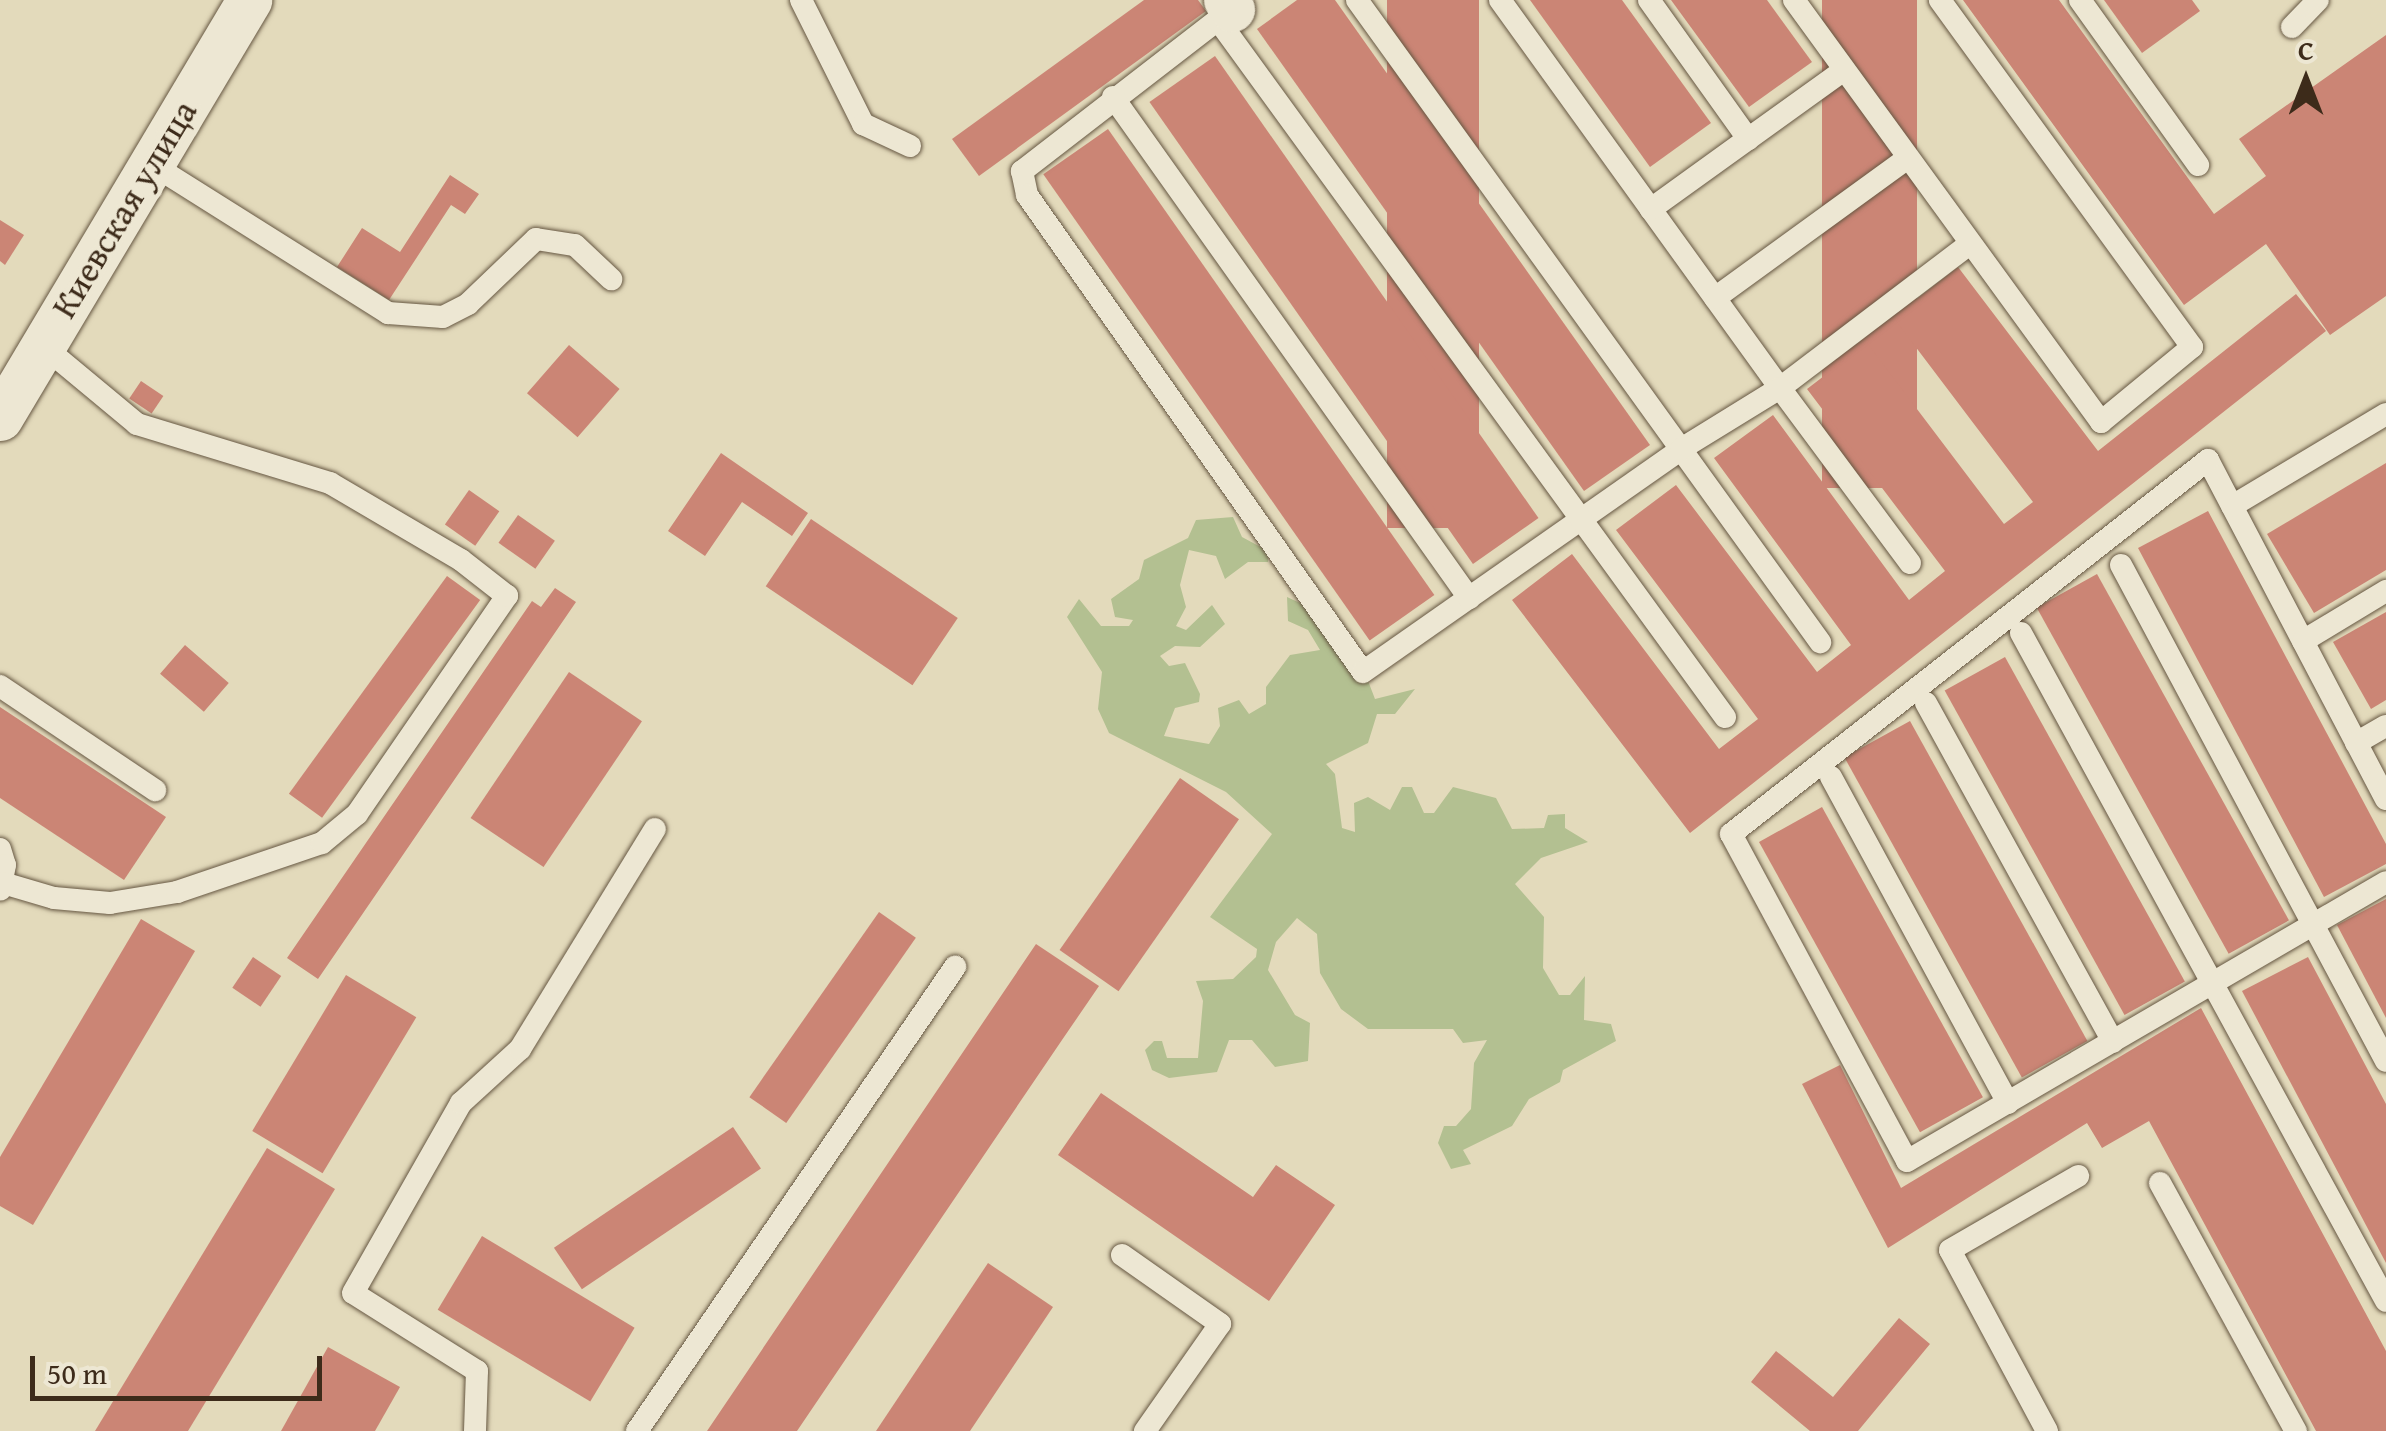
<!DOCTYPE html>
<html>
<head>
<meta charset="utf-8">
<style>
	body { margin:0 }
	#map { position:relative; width:2386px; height:1431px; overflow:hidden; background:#e3dabb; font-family:"Gentium Book Plus",serif }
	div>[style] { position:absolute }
	.green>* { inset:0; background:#b3c091 }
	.building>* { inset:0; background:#cb8575; transform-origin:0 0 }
	.roads { filter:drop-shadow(0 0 2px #665742) drop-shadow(0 0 2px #665742) }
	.service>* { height:22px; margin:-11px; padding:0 11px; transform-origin:11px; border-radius:11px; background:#ede7d3 }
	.minor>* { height:45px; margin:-22.5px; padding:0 22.5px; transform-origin:22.5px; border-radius:22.5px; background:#ede7d3 }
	span { translate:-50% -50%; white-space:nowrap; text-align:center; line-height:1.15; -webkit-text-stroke:9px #ede7d3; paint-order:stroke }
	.street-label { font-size:35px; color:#3d2b1a }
	.north { position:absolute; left:2256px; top:30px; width:100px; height:100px; -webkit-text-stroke:8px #ede7d3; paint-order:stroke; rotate:0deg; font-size:28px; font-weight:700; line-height:40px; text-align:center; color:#3d2b1a }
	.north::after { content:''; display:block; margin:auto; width:35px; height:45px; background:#3d2b1a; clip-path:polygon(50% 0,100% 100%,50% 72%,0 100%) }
	.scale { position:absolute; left:30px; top:1356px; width:292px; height:45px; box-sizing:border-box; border:5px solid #3d2b1a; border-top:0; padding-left:12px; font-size:30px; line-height:35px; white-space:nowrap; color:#3d2b1a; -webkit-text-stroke:8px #ede7d3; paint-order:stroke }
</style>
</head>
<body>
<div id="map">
	<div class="green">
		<i style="clip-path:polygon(1233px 517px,1242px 537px,1268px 551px,1268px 562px,1248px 562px,1225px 579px,1216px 556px,1189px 550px,1180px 585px,1186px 607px,1176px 626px,1186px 630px,1212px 605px,1225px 624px,1200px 647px,1175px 646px,1160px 656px,1169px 666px,1185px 663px,1200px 694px,1199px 702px,1175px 708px,1164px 736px,1209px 744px,1220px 726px,1218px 708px,1239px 700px,1249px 714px,1266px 704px,1266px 687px,1290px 655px,1320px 650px,1308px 630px,1288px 621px,1287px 597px,1311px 608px,1365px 673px,1375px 699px,1415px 689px,1395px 714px,1377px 714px,1368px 743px,1326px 764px,1335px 774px,1342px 828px,1355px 832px,1354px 803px,1368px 797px,1390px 810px,1402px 787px,1412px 787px,1424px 813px,1434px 813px,1453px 787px,1496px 798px,1512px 829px,1544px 828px,1548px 815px,1565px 814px,1565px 828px,1588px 842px,1541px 858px,1515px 884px,1544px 917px,1543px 968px,1559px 995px,1570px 995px,1585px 976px,1584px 1020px,1611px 1024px,1616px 1041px,1563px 1070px,1560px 1082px,1529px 1099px,1512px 1126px,1463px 1150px,1471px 1164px,1451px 1169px,1438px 1143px,1444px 1126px,1456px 1126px,1471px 1109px,1474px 1063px,1487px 1040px,1463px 1043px,1453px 1029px,1368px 1029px,1341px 1009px,1320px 973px,1317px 934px,1297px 918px,1276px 942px,1268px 970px,1295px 1015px,1310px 1023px,1308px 1061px,1275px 1067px,1252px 1040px,1229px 1040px,1217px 1072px,1169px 1078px,1152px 1070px,1145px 1050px,1154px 1041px,1162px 1041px,1167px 1058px,1198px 1058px,1203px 1001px,1196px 981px,1233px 979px,1256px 957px,1257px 949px,1210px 917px,1272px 834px,1226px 792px,1109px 733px,1098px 709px,1102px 672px,1067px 617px,1079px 599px,1101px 626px,1129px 626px,1133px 620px,1115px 617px,1111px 599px,1139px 579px,1144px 560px,1188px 538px,1196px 520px)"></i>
	</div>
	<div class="building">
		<i style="clip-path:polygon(1144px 0,1198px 0,1206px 11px,979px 176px,952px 139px)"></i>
		<i style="clip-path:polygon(1297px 0,1335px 0,1650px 445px,1584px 491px,1257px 29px)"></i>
		<i style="left:1387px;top:0;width:92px;height:528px"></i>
		<i style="clip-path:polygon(1530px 0,1622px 0,1711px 123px,1650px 167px)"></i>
		<i style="clip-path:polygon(1671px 0,1767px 0,1812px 62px,1749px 107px)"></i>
		<i style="left:1822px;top:0;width:95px;height:488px"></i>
		<i style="clip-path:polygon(1963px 0,2059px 0,2214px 214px,2266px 176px,2239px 139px,2386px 35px,2386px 296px,2330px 335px,2266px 244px,2184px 305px)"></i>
		<i style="clip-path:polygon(2104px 0,2192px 0,2200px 11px,2142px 53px)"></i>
		<i style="left:1215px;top:56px;width:564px;height:80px;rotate:55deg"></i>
		<i style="left:1108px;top:129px;width:569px;height:79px;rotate:55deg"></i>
		<i style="clip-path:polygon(450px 175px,479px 194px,465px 214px,451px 205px,389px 300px,337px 267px,362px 228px,400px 252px)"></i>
		<i style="clip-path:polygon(0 220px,24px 235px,5px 265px,0 261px)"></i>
		<i style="clip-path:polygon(1958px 267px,2098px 451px,2296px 294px,2326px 331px,1690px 833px,1512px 600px,1572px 554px,1719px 749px,1758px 719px,1616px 530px,1676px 485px,1817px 672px,1851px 645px,1714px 458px,1773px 415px,1909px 600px,1945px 571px,1807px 389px,1867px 343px,2004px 524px,2033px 502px,1893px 317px)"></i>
		<i style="left:569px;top:345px;width:67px;height:64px;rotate:41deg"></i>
		<i style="left:141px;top:381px;width:27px;height:21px;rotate:34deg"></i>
		<i style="clip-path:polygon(721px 453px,808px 513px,792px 536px,742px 502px,705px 556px,668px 531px)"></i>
		<i style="clip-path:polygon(2386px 463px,2386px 570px,2314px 613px,2267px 534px)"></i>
		<i style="left:469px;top:490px;width:37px;height:42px;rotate:35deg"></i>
		<i style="clip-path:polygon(2208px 511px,2386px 844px,2386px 864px,2324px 897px,2138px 548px)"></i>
		<i style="left:518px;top:515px;width:45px;height:34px;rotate:35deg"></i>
		<i style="left:811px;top:519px;width:177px;height:81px;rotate:34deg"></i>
		<i style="left:2097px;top:574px;width:396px;height:69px;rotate:61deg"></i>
		<i style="left:447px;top:576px;width:41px;height:269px;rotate:36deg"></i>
		<i style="clip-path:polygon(555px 588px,576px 602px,318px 979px,287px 958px,532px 601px,541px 607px)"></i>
		<i style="clip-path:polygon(2386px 612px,2386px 700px,2371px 709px,2333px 642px)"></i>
		<i style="left:185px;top:645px;width:58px;height:38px;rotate:41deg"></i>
		<i style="left:2005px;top:657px;width:371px;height:69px;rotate:61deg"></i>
		<i style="left:569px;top:672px;width:88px;height:176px;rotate:34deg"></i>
		<i style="clip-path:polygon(0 707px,166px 817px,124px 880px,0 798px)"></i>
		<i style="left:1910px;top:721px;width:366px;height:75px;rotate:61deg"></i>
		<i style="left:1180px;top:778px;width:72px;height:210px;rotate:35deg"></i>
		<i style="left:1822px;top:807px;width:332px;height:72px;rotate:61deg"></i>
		<i style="clip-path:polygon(2386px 899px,2386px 1018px,2337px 925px)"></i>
		<i style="left:879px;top:912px;width:45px;height:226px;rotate:35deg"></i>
		<i style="clip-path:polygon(141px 919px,195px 951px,33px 1225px,0 1206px,0 1157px)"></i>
		<i style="clip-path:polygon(1036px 944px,1099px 986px,1062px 1040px,797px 1431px,707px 1431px)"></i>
		<i style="left:253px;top:957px;width:34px;height:37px;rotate:34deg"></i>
		<i style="clip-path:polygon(2308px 957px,2386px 1104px,2386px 1263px,2242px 991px)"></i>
		<i style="left:346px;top:975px;width:82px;height:182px;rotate:31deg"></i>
		<i style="clip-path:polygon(2201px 1008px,2386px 1351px,2386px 1431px,2316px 1431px,2149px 1121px,2102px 1148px,2087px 1123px,1888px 1248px,1802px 1084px,1840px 1065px,1901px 1188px)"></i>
		<i style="clip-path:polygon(1101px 1093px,1253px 1197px,1276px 1165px,1335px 1205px,1269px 1301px,1058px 1155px)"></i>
		<i style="left:733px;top:1127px;width:50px;height:216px;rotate:56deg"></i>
		<i style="clip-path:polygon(267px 1148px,335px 1189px,188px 1431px,95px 1431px)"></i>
		<i style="left:482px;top:1236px;width:178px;height:86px;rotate:31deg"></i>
		<i style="clip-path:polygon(988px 1263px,1053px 1307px,970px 1431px,876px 1431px)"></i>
		<i style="clip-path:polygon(1899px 1318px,1930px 1344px,1858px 1431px,1810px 1431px,1751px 1382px,1776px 1351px,1833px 1397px)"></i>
		<i style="clip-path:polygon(328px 1347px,400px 1387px,375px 1431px,281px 1431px)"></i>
	</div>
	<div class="roads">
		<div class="service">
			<i style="left:801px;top:0;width:139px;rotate:63.4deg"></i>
			<i style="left:863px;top:124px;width:52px;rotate:25.1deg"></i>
			<i style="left:1357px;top:0;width:792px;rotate:54.2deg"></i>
			<i style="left:1500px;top:0;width:478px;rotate:54.2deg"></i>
			<i style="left:1780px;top:388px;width:238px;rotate:-37.2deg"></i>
			<i style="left:1649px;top:0;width:171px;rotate:54.5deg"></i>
			<i style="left:1748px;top:139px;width:120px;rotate:144.2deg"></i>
			<i style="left:1794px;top:0;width:522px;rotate:53.96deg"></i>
			<i style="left:2101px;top:422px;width:118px;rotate:-39.5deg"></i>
			<i style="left:2192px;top:347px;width:429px;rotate:-126deg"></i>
			<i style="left:2080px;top:0;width:203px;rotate:54.4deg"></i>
			<i style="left:1237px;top:5px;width:272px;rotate:142.3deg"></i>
			<i style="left:1022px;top:171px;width:25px;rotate:78deg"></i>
			<i style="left:1027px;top:195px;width:583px;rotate:54.84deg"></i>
			<i style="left:1363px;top:672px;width:388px;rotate:-35deg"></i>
			<i style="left:1681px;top:449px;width:116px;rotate:-31.6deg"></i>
			<i style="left:1780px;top:388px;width:218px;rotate:53.4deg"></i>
			<i style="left:1218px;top:20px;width:862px;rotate:53.97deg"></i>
			<i style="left:2292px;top:27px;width:37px;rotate:-46deg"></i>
			<i style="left:1113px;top:97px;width:615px;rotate:54.6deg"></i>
			<i style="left:1748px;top:139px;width:118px;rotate:-35.7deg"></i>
			<i style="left:153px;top:165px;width:278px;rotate:32.2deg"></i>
			<i style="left:388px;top:313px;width:55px;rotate:4.2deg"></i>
			<i style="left:443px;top:317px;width:28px;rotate:-27deg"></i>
			<i style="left:468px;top:304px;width:94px;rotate:-43.7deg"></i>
			<i style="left:536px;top:239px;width:39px;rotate:9deg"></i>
			<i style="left:575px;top:245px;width:50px;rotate:43.4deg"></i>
			<i style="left:1715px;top:298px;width:238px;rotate:-36deg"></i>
			<i style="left:2386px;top:414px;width:179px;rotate:149.1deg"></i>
			<i style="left:2232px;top:506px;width:331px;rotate:62.3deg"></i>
			<i style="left:2232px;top:506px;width:52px;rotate:-117.6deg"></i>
			<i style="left:2208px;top:460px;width:606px;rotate:141.9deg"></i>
			<i style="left:1731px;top:834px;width:371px;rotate:61.7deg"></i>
			<i style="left:1907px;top:1161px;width:554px;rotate:-30.22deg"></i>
			<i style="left:2121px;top:565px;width:562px;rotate:61.89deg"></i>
			<i style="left:2021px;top:633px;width:761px;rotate:61.35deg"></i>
			<i style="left:2303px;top:641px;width:97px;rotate:-31.1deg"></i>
			<i style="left:0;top:686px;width:187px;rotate:33.9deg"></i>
			<i style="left:1926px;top:703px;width:387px;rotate:61.1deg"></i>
			<i style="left:2356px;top:743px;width:34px;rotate:-30deg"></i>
			<i style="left:1831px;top:777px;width:371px;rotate:61.5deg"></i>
			<i style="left:0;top:849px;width:17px;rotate:73deg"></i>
			<i style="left:5px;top:865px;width:25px;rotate:101deg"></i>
			<i style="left:3px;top:883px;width:53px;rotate:16.4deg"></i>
			<i style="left:54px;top:898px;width:56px;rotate:5.1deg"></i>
			<i style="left:110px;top:903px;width:68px;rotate:-9.3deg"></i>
			<i style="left:177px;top:892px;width:153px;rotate:-18.7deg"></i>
			<i style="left:322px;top:843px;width:45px;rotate:-39.6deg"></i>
			<i style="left:357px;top:814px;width:265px;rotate:-55.5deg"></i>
			<i style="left:507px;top:596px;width:58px;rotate:-142deg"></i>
			<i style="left:461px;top:560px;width:152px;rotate:-149.6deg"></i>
			<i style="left:330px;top:483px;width:202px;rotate:-163deg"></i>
			<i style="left:137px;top:424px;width:124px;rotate:-140.3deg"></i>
			<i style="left:2160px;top:1183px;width:283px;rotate:61.3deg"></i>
			<i style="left:1122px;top:1255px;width:120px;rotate:35.1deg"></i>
			<i style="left:1220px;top:1324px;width:131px;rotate:125deg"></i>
			<i style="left:475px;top:1431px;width:60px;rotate:-88.1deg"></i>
			<i style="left:477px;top:1371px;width:146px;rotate:-147.8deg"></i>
			<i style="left:353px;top:1293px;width:219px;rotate:-60.4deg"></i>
			<i style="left:461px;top:1103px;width:80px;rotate:-42.5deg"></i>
			<i style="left:520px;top:1049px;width:258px;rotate:-58.5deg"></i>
			<i style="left:637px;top:1431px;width:563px;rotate:-55.58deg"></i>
			<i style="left:2047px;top:1431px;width:205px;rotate:-118.2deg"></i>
			<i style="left:1950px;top:1250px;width:148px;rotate:-30deg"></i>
		</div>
		<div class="minor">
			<i style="left:1226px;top:0;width:11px;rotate:56deg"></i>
			<i style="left:0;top:418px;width:487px;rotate:-59.2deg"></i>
		</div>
	</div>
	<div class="street-label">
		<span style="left:124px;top:209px;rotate:-59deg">Киевская улица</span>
	</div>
	<div class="north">С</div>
	<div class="scale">50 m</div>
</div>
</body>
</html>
